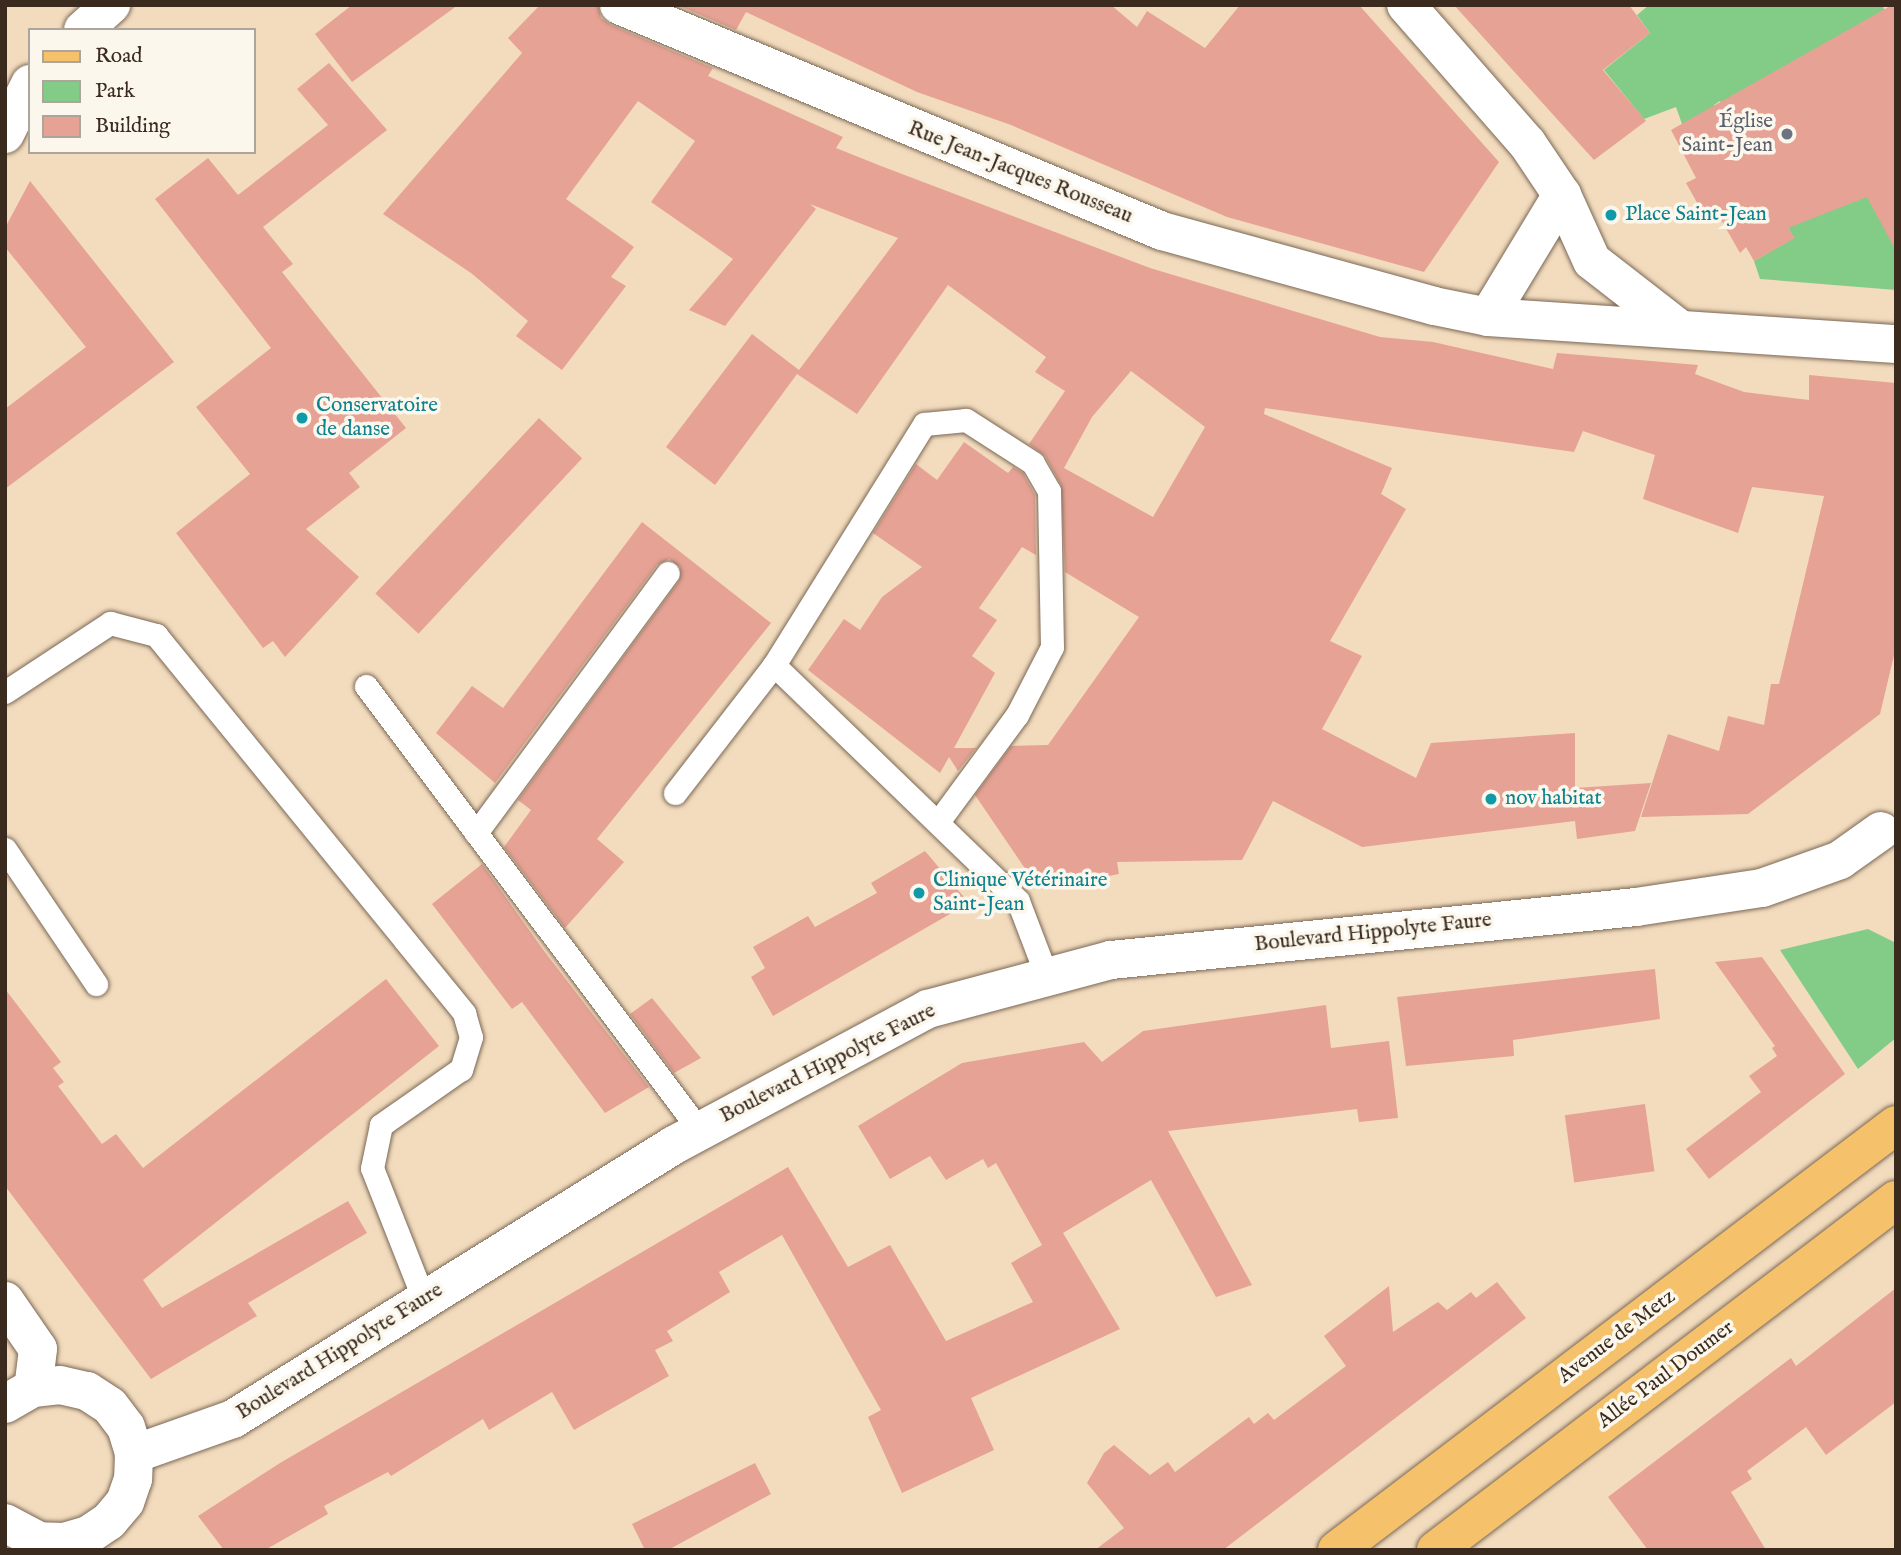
<!DOCTYPE html>
<html>
<head>
<meta charset="utf-8">
<style>
	body { margin:0 }
	#map { position:relative; width:1901px; height:1555px; overflow:hidden; background:#f3dcbe; font-family:"IM FELL English",serif }
	div>[style] { position:absolute }
	.green>* { inset:0; background:#83cc88 }
	.building>* { inset:0; background:#e6a295; transform-origin:0 0 }
	.roads { filter:drop-shadow(0 0 2px #7b6856) drop-shadow(0 0 2px #7b6856) }
	.service>* { height:23px; margin:-11.5px; padding:0 11.5px; transform-origin:11.5px; border-radius:11.5px; background:#fff }
	.minor>* { height:38px; margin:-19px; padding:0 19px; transform-origin:19px; border-radius:19px; background:#fff }
	.primary>* { height:38px; margin:-19px; padding:0 19px; transform-origin:19px; border-radius:19px; background:#f5c16b }
	.dots>* { width:19px; height:19px; translate:-50% -50%; box-sizing:border-box; border:4px solid #fbf7ec; border-radius:50% }
	span { translate:-50% -50%; white-space:nowrap; text-align:center; line-height:1.15; -webkit-text-stroke:7px #fbf7ec; paint-order:stroke }
	.worship-label { font-size:21px; color:#5b616d }
	.right { translate:-100% -50%; text-align:right }
	.street-label { font-size:21px; color:#3b2a1e }
	.culture-label { font-size:21px; color:#0d838f }
	.left { translate:0 -50%; text-align:left }
	.frame { position:absolute; inset:0; border:7px solid #3b2a1e; pointer-events:none }
	.legend { position:absolute; left:28px; top:28px; width:228px; height:126px; box-sizing:border-box; background:#fbf7ec; border:2px solid #aea59a; margin:0; padding:9px 12px; list-style:none; font-size:21px; color:#3b2a1e }
	.legend li { display:flex; align-items:center; gap:14px; height:35px }
	.legend b { width:35px; border:2px solid #aea59a }
</style>
</head>
<body>
<div id="map">
	<div class="green">
		<i style="clip-path:polygon(1649px 5px,1882px 5px,1889px 17px,1724px 108px,1720px 101px,1714px 105px,1718px 112px,1682px 124px,1676px 107px,1644px 119px,1604px 70px,1650px 33px,1637px 15px)"></i>
		<i style="clip-path:polygon(1858px 188px,1896px 209px,1896px 290px,1760px 279px,1754px 261px,1794px 238px,1787px 226px)"></i>
		<i style="clip-path:polygon(1868px 929px,1896px 943px,1896px 1038px,1858px 1069px,1780px 950px)"></i>
	</div>
	<div class="building">
		<i style="clip-path:polygon(352px 5px,458px 5px,352px 82px,315px 34px)"></i>
		<i style="clip-path:polygon(evenodd,540px 5px,598px 5px,601px 18px,611px 25px,713px 68px,708px 76px,843px 137px,836px 148px,881px 166px,1150px 268px,1380px 337px,1433px 342px,1553px 369px,1557px 353px,1698px 365px,1695px 374px,1744px 392px,1809px 400px,1809px 375px,1896px 383px,1896px 647px,1880px 714px,1748px 814px,1641px 817px,1668px 734px,1719px 751px,1728px 716px,1764px 725px,1771px 684px,1779px 684px,1824px 496px,1752px 487px,1738px 533px,1643px 499px,1655px 455px,1583px 431px,1574px 452px,1265px 408px,1264px 414px,1392px 468px,1381px 494px,1406px 509px,1330px 641px,1362px 656px,1322px 729px,1416px 778px,1431px 743px,1575px 733px,1575px 788px,1651px 783px,1635px 831px,1577px 839px,1575px 821px,1362px 847px,1273px 801px,1242px 860px,1117px 862px,1119px 874px,1039px 889px,975px 795px,1011px 746px,1048px 745px,1139px 617px,1065px 572px,1061px 485px,1045px 456px,1029px 444px,1065px 391px,1035px 372px,1046px 357px,948px 285px,857px 414px,797px 374px,715px 485px,666px 447px,752px 334px,799px 370px,898px 238px,810px 204px,816px 209px,725px 326px,689px 310px,733px 259px,651px 202px,695px 141px,638px 101px,566px 199px,634px 247px,611px 277px,626px 286px,562px 370px,516px 336px,528px 321px,471px 273px,383px 214px,522px 53px,508px 38px,540px 5px,1131px 371px,1205px 427px,1153px 517px,1064px 468px,1092px 417px,1131px 371px)"></i>
		<i style="clip-path:polygon(677px 5px,1111px 5px,1137px 27px,1147px 11px,1205px 48px,1240px 5px,1359px 5px,1499px 162px,1424px 272px,1227px 217px,1011px 125px,917px 92px,746px 12px,736px 30px)"></i>
		<i style="clip-path:polygon(1454px 5px,1629px 5px,1650px 33px,1603px 70px,1646px 121px,1594px 160px)"></i>
		<i style="clip-path:polygon(1892px 5px,1896px 5px,1896px 251px,1867px 197px,1788px 228px,1795px 238px,1754px 261px,1746px 247px,1740px 253px,1716px 211px,1705px 217px,1686px 183px,1696px 178px,1671px 130px)"></i>
		<i style="clip-path:polygon(329px 63px,387px 130px,263px 227px,293px 264px,282px 272px,406px 428px,349px 473px,360px 487px,306px 529px,359px 577px,285px 657px,273px 641px,263px 648px,176px 533px,250px 474px,196px 407px,271px 348px,155px 199px,208px 158px,238px 195px,328px 125px,297px 89px)"></i>
		<i style="clip-path:polygon(30px 181px,174px 362px,5px 489px,5px 409px,86px 347px,5px 247px,5px 228px)"></i>
		<i style="left:539px;top:418px;width:59px;height:240px;rotate:43deg"></i>
		<i style="clip-path:polygon(964px 442px,1008px 473px,1013px 467px,1023px 473px,1035px 495px,1036px 555px,1022px 547px,979px 608px,997px 620px,972px 656px,995px 673px,954px 748px,976px 748px,958px 771px,949px 757px,940px 773px,808px 670px,844px 619px,860px 630px,882px 597px,922px 567px,873px 533px,916px 464px,937px 480px)"></i>
		<i style="clip-path:polygon(642px 522px,771px 623px,597px 839px,624px 862px,565px 928px,504px 847px,531px 810px,518px 800px,679px 581px,680px 567px,669px 559px,657px 565px,495px 783px,436px 733px,472px 686px,503px 708px)"></i>
		<i style="clip-path:polygon(925px 851px,969px 903px,773px 1016px,751px 977px,765px 968px,753px 947px,808px 916px,815px 927px,877px 893px,871px 883px)"></i>
		<i style="clip-path:polygon(482px 864px,544px 951px,649px 1087px,605px 1113px,522px 1002px,512px 1009px,432px 904px)"></i>
		<i style="clip-path:polygon(1762px 957px,1845px 1074px,1709px 1179px,1686px 1149px,1761px 1092px,1749px 1076px,1777px 1056px,1772px 1048px,1775px 1046px,1715px 962px)"></i>
		<i style="clip-path:polygon(1655px 969px,1660px 1019px,1513px 1040px,1514px 1056px,1406px 1066px,1397px 997px)"></i>
		<i style="clip-path:polygon(386px 979px,439px 1046px,143px 1280px,162px 1308px,348px 1201px,367px 1233px,248px 1303px,257px 1316px,151px 1379px,5px 1186px,5px 989px,61px 1062px,53px 1068px,64px 1082px,58px 1086px,102px 1144px,116px 1134px,143px 1168px)"></i>
		<i style="clip-path:polygon(652px 998px,701px 1058px,674px 1073px,630px 1014px)"></i>
		<i style="clip-path:polygon(1326px 1005px,1331px 1048px,1389px 1041px,1398px 1118px,1359px 1122px,1357px 1109px,1168px 1131px,1252px 1285px,1216px 1297px,1151px 1180px,1063px 1233px,1120px 1329px,971px 1398px,994px 1450px,902px 1493px,868px 1417px,881px 1410px,782px 1235px,719px 1272px,730px 1292px,667px 1331px,673px 1341px,655px 1350px,669px 1376px,574px 1430px,552px 1392px,489px 1430px,483px 1419px,391px 1476px,388px 1472px,324px 1506px,328px 1514px,265px 1550px,224px 1550px,198px 1516px,280px 1463px,788px 1167px,848px 1267px,890px 1245px,946px 1341px,1033px 1302px,1011px 1263px,1042px 1245px,996px 1163px,988px 1168px,983px 1159px,946px 1180px,930px 1156px,890px 1179px,858px 1126px,962px 1063px,1084px 1042px,1102px 1062px,1143px 1031px)"></i>
		<i style="left:1645px;top:1104px;width:68px;height:81px;rotate:82deg"></i>
		<i style="clip-path:polygon(1497px 1282px,1526px 1318px,1223px 1550px,1095px 1550px,1124px 1528px,1087px 1483px,1104px 1453px,1114px 1445px,1150px 1475px,1168px 1462px,1175px 1472px,1249px 1417px,1254px 1424px,1268px 1413px,1274px 1420px,1346px 1366px,1324px 1336px,1389px 1286px,1393px 1332px,1438px 1302px,1447px 1310px,1471px 1292px,1476px 1298px)"></i>
		<i style="clip-path:polygon(1896px 1288px,1896px 1402px,1826px 1455px,1806px 1427px,1747px 1471px,1752px 1479px,1731px 1492px,1766px 1550px,1648px 1550px,1608px 1497px,1791px 1358px,1796px 1366px)"></i>
		<i style="clip-path:polygon(755px 1463px,771px 1494px,668px 1550px,645px 1550px,632px 1524px)"></i>
	</div>
	<div class="roads">
		<div class="service">
			<i style="left:366px;top:686px;width:556px;rotate:53.11deg"></i>
			<i style="left:5px;top:692px;width:126px;rotate:-33.3deg"></i>
			<i style="left:110px;top:623px;width:48px;rotate:14.6deg"></i>
			<i style="left:156px;top:635px;width:488px;rotate:50.8deg"></i>
			<i style="left:464px;top:1013px;width:25px;rotate:74deg"></i>
			<i style="left:471px;top:1037px;width:34px;rotate:107deg"></i>
			<i style="left:461px;top:1069px;width:98px;rotate:145deg"></i>
			<i style="left:381px;top:1125px;width:44px;rotate:101.8deg"></i>
			<i style="left:372px;top:1168px;width:142px;rotate:68.5deg"></i>
			<i style="left:675px;top:793px;width:162px;rotate:-52.3deg"></i>
			<i style="left:938px;top:822px;width:133px;rotate:-53.6deg"></i>
			<i style="left:1017px;top:715px;width:76px;rotate:-62.8deg"></i>
			<i style="left:1052px;top:647px;width:156px;rotate:-91.1deg"></i>
			<i style="left:1049px;top:491px;width:32px;rotate:-120deg"></i>
			<i style="left:1033px;top:463px;width:80px;rotate:-147.3deg"></i>
			<i style="left:966px;top:420px;width:42px;rotate:174.6deg"></i>
			<i style="left:924px;top:424px;width:284px;rotate:121.9deg"></i>
			<i style="left:774px;top:665px;width:339px;rotate:44deg"></i>
			<i style="left:1018px;top:901px;width:81px;rotate:69.1deg"></i>
			<i style="left:476px;top:833px;width:323px;rotate:-53.6deg"></i>
			<i style="left:5px;top:849px;width:163px;rotate:56deg"></i>
		</div>
		<div class="minor">
			<i style="left:619px;top:5px;width:588px;rotate:22.6deg"></i>
			<i style="left:1162px;top:231px;width:282px;rotate:15.4deg"></i>
			<i style="left:1434px;top:306px;width:55px;rotate:11.5deg"></i>
			<i style="left:1488px;top:317px;width:409px;rotate:3.8deg"></i>
			<i style="left:1406px;top:5px;width:184px;rotate:48.8deg"></i>
			<i style="left:1527px;top:143px;width:63px;rotate:56.1deg"></i>
			<i style="left:1562px;top:195px;width:72px;rotate:65.6deg"></i>
			<i style="left:1592px;top:261px;width:108px;rotate:37.8deg"></i>
			<i style="left:83px;top:30px;width:38px;rotate:-42deg"></i>
			<i style="left:5px;top:134px;width:56px;rotate:-63.4deg"></i>
			<i style="left:1488px;top:317px;width:143px;rotate:-58.8deg"></i>
			<i style="left:5px;top:1301px;width:58px;rotate:55.5deg"></i>
			<i style="left:38px;top:1349px;width:39px;rotate:97deg"></i>
			<i style="left:5px;top:1404px;width:32px;rotate:-30deg"></i>
			<i style="left:33px;top:1388px;width:27px;rotate:-6deg"></i>
			<i style="left:60px;top:1385px;width:28px;rotate:13deg"></i>
			<i style="left:87px;top:1391px;width:27px;rotate:33deg"></i>
			<i style="left:110px;top:1406px;width:26px;rotate:53deg"></i>
			<i style="left:126px;top:1427px;width:28px;rotate:73deg"></i>
			<i style="left:134px;top:1454px;width:25px;rotate:92deg"></i>
			<i style="left:133px;top:1479px;width:24px;rotate:109deg"></i>
			<i style="left:125px;top:1502px;width:25px;rotate:130deg"></i>
			<i style="left:109px;top:1521px;width:25px;rotate:146deg"></i>
			<i style="left:88px;top:1535px;width:25px;rotate:164deg"></i>
			<i style="left:64px;top:1542px;width:25px;rotate:-178deg"></i>
			<i style="left:39px;top:1541px;width:38px;rotate:-152deg"></i>
			<i style="left:134px;top:1454px;width:105px;rotate:-19.5deg"></i>
			<i style="left:233px;top:1419px;width:519px;rotate:-31.85deg"></i>
			<i style="left:674px;top:1145px;width:288px;rotate:-28.2deg"></i>
			<i style="left:928px;top:1009px;width:189px;rotate:-15deg"></i>
			<i style="left:1111px;top:960px;width:528px;rotate:-5.76deg"></i>
			<i style="left:1636px;top:907px;width:127px;rotate:-8.6deg"></i>
			<i style="left:1762px;top:888px;width:83px;rotate:-19.7deg"></i>
			<i style="left:1840px;top:860px;width:50px;rotate:-35.3deg"></i>
		</div>
		<div class="primary">
			<i style="left:1337px;top:1550px;width:702px;rotate:-37.25deg"></i>
			<i style="left:1436px;top:1550px;width:578px;rotate:-37.27deg"></i>
		</div>
	</div>
	<div class="dots">
		<i style="left:1787px;top:134px;background:#6b7280"></i>
		<i style="left:1611px;top:215px;background:#0f9aa8"></i>
		<i style="left:302px;top:418px;background:#0f9aa8"></i>
		<i style="left:1491px;top:799px;background:#0f9aa8"></i>
		<i style="left:919px;top:893px;background:#0f9aa8"></i>
	</div>
	<div class="worship-label">
		<span class="right" style="left:1773px;top:134px">Église<br>Saint-Jean</span>
	</div>
	<div class="street-label">
		<span style="left:1020px;top:173px;rotate:22deg">Rue Jean-Jacques Rousseau</span>
		<span style="left:1373px;top:933px;rotate:-6deg">Boulevard Hippolyte Faure</span>
		<span style="left:828px;top:1064px;rotate:-27deg">Boulevard Hippolyte Faure</span>
		<span style="left:1617px;top:1337px;rotate:-37deg">Avenue de Metz</span>
		<span style="left:340px;top:1352px;rotate:-32deg">Boulevard Hippolyte Faure</span>
		<span style="left:1666px;top:1375px;rotate:-37deg">Allée Paul Doumer</span>
	</div>
	<div class="culture-label">
		<span class="left" style="left:1625px;top:215px">Place Saint-Jean</span>
		<span class="left" style="left:316px;top:418px">Conservatoire<br>de danse</span>
		<span class="left" style="left:1505px;top:799px">nov habitat</span>
		<span class="left" style="left:933px;top:893px">Clinique Vétérinaire<br>Saint-Jean</span>
	</div>
	<div class="frame"></div>
	<ul class="legend">
	<li><b style="height:9px;background:#f5c16b"></b>Road</li>
	<li><b style="height:19px;background:#83cc88"></b>Park</li>
	<li><b style="height:19px;background:#e6a295"></b>Building</li>
	</ul>
</div>
</body>
</html>
